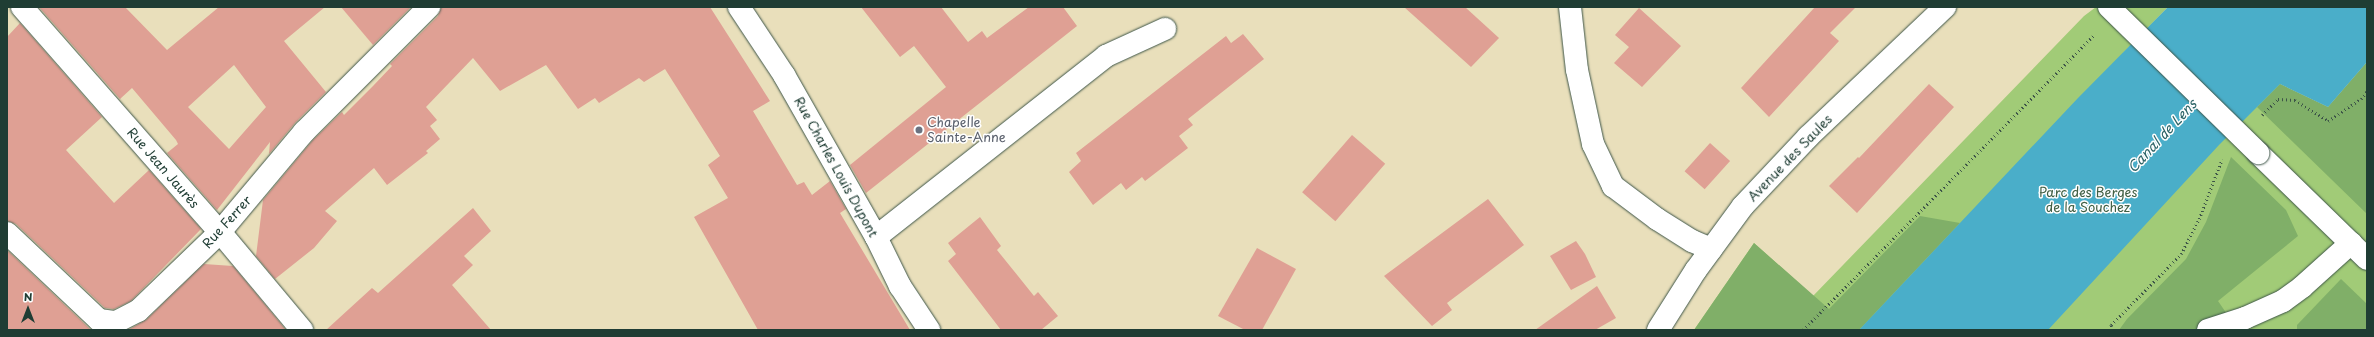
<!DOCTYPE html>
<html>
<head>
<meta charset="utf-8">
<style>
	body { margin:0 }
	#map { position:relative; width:2374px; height:337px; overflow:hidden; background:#e9dfbb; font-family:"Playpen Sans",sans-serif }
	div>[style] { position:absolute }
	.green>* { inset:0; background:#a1cb77 }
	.forest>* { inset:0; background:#80af68 }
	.water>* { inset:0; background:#4aaec9 }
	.building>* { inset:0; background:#dfa094; transform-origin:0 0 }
	.path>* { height:2.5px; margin-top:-1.25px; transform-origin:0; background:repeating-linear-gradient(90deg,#3d5548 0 1px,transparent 0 4px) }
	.roads { filter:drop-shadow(0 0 1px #3d5548) drop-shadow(0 0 1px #3d5548) }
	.minor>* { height:22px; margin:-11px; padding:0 11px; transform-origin:11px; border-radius:11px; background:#fff }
	.major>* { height:22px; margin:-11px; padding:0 11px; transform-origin:11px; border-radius:11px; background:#fff }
	.bridges { filter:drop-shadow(0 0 1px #3d5548) drop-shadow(0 0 1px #3d5548) }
	.major-bridge>* { height:22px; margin:-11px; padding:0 11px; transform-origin:11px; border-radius:11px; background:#fff }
	.dots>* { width:11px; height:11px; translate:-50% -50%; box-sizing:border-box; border:2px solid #fff; border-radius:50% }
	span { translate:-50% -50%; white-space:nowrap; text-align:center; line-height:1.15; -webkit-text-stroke:3px #fff; paint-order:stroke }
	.worship-label { font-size:13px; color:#5b616d }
	.left { translate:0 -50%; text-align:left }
	.street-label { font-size:13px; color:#1f3d34 }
	.park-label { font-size:13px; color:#406045 }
	.water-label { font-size:14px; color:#2e6568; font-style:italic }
	.frame { position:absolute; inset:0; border:8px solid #1f3d34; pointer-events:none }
	.north { position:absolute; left:8px; top:289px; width:40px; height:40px; -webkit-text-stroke:3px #fff; paint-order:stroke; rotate:0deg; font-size:11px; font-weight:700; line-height:16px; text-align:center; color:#1f3d34 }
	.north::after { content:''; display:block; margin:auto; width:14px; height:18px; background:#1f3d34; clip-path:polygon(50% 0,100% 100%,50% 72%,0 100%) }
</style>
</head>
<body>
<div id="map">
	<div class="green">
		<i style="clip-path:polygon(2096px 7px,2168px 7px,2123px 53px,2280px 84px,2328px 107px,2367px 62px,2367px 330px,1694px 330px,1754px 243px,1813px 296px,2084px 16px)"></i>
	</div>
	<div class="forest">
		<i style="clip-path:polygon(2367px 62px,2367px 214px,2257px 107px,2280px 84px,2328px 107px)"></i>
		<i style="clip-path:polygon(2231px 157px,2286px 210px,2298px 236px,2218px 301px,2238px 330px,2119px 330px,2127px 319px,2186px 259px,2206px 222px)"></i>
		<i style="clip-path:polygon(1920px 216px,1960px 223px,1859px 330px,1694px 330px,1754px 243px,1829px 309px)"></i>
		<i style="clip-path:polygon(2341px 279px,2367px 304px,2367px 330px,2297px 330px,2297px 325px)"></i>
	</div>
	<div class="water">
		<i style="clip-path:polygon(2168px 7px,2367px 7px,2367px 62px,2328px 107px,2280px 84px,2219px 145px,2048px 330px,1859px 330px,2078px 98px)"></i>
	</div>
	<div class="building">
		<i style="clip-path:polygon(evenodd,39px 7px,125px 7px,167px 50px,219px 7px,325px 7px,284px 41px,326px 92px,295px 123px,269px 154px,270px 142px,217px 210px,167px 153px,178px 144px,176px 140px,132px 88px,120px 99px,39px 7px,234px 65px,266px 107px,229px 149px,188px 107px,234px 65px)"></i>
		<i style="clip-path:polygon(341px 7px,411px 7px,373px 45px)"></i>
		<i style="clip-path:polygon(441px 7px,710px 7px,770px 101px,753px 111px,797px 185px,804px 182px,812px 195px,830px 181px,846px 209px,840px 213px,910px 330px,758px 330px,694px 217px,728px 198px,708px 165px,720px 156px,665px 69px,644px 82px,639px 78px,599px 103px,595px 98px,578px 109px,546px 65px,500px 91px,473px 58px,426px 107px,437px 120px,430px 126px,440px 139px,426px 151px,428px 153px,387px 185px,374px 168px,325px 211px,337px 221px,314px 248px,275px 279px,256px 256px,263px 200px,313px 140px,342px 112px,344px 115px,373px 86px,392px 66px,390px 64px,438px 16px)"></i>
		<i style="clip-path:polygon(861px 7px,941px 7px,968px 42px,982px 31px,987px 38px,1029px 7px,1063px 7px,1077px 26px,866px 193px,850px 165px,946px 87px,914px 46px,900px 57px)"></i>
		<i style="clip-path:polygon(1404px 7px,1465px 7px,1499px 38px,1471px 67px)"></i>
		<i style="clip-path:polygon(1815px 7px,1856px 7px,1830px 33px,1839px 41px,1769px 117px,1741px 88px)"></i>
		<i style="clip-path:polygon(1639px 8px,1681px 46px,1642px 87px,1614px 63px,1629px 47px,1615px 35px)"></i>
		<i style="clip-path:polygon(20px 23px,102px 117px,66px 150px,114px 203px,149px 170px,201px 229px,131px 301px,114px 309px,105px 308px,16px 224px,7px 221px,7px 37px)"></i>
		<i style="clip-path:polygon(1243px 34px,1264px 59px,1188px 119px,1193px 125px,1179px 136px,1188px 148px,1145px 181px,1142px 177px,1126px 190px,1121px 183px,1093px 205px,1069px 172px,1081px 161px,1076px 153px,1226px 36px,1231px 43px)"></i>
		<i style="clip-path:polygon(1929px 84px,1954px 107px,1857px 213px,1829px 186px,1858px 157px,1859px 158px)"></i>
		<i style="left:1352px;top:135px;width:44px;height:76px;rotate:41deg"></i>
		<i style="left:1710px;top:143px;width:27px;height:38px;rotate:42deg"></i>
		<i style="clip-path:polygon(1488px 199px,1524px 245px,1447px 303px,1452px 310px,1432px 326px,1384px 276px)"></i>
		<i style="clip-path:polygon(473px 208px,491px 231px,464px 256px,473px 265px,452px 285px,491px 330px,326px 330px,372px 288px,378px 293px)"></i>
		<i style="clip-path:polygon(980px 217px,1001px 246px,997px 250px,1034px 296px,1038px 292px,1058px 316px,1041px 330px,1001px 330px,948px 261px,956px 254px,948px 243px)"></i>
		<i style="clip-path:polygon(1576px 241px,1585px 254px,1596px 277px,1571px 290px,1550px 256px)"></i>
		<i style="clip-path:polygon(1257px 248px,1296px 269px,1262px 330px,1245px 330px,1218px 316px)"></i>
		<i style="clip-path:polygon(7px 250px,90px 329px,92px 330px,7px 330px)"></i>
		<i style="clip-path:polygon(204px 264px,233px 266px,286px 330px,128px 330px,146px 320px)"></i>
		<i style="clip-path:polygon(1597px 286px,1616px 318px,1595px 330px,1535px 330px)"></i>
	</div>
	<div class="path">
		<i style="left:2262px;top:115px;width:23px;rotate:-45deg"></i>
		<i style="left:2278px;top:99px;width:17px;rotate:3deg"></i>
		<i style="left:2295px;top:100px;width:39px;rotate:32deg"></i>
		<i style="left:2328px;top:121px;width:40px;rotate:-34deg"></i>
		<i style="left:2361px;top:99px;width:10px;rotate:-53deg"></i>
		<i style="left:1803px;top:330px;width:414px;rotate:-45.4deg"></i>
		<i style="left:2109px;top:330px;width:5px;rotate:-68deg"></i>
		<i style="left:2111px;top:325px;width:100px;rotate:-45.4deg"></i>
		<i style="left:2181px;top:254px;width:39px;rotate:-63deg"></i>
		<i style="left:2199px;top:219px;width:64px;rotate:-69deg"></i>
	</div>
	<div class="roads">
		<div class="minor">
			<i style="left:22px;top:7px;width:300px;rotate:48.7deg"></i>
			<i style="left:220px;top:232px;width:128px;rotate:50.1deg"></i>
			<i style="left:739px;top:7px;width:82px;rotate:56.5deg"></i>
			<i style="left:784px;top:75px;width:186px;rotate:60.4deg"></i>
			<i style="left:876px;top:237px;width:55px;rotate:63.9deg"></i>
			<i style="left:900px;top:286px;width:53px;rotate:56.6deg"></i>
			<i style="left:1570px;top:7px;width:63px;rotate:83.7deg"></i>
			<i style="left:1577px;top:70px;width:76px;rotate:77.8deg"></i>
			<i style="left:1593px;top:144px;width:47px;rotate:64.5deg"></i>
			<i style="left:1613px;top:186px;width:55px;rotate:36.9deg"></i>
			<i style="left:1657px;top:219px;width:41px;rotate:32.2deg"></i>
			<i style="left:1692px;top:241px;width:21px;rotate:23deg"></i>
			<i style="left:7px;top:233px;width:127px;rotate:43.4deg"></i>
			<i style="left:99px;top:320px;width:17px;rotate:7deg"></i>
			<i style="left:116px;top:322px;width:25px;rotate:-27deg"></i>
			<i style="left:138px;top:311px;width:114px;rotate:-43.9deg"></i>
			<i style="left:220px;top:232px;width:131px;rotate:-50deg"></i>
			<i style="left:304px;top:132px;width:177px;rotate:-45deg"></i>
			<i style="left:876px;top:237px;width:293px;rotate:-38.2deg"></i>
			<i style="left:1106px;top:56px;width:65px;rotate:-24.6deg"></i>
			<i style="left:1658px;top:330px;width:71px;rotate:-57.7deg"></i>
			<i style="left:1696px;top:270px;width:79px;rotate:-53.7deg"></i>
			<i style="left:1743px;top:206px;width:95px;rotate:-46.7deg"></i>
			<i style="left:1808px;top:137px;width:189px;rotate:-43.5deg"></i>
			<i style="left:2208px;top:330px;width:39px;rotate:-18deg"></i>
			<i style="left:2245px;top:318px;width:42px;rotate:-24.1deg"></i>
			<i style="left:2283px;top:301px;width:24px;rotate:-36deg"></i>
			<i style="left:2302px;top:287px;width:66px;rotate:-41.9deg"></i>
		</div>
		<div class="major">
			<i style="left:2258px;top:153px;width:152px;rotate:44.2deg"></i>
		</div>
	</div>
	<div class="bridges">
		<div class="major-bridge">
			<i style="left:2109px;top:7px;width:209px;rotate:44.4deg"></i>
		</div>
	</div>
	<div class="dots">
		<i style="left:919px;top:130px;background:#6b7280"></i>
	</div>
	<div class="worship-label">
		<span class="left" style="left:927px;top:130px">Chapelle<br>Sainte-Anne</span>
	</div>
	<div class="street-label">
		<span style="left:1790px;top:158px;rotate:-46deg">Avenue des Saules</span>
		<span style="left:836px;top:167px;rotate:61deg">Rue Charles Louis Dupont</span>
		<span style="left:163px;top:168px;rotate:49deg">Rue Jean Jaurès</span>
		<span style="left:227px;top:222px;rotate:-48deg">Rue Ferrer</span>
	</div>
	<div class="park-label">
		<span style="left:2088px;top:200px">Parc des Berges<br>de la Souchez</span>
	</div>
	<div class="water-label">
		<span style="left:2162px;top:136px;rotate:-47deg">Canal de Lens</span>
	</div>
	<div class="frame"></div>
	<div class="north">N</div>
</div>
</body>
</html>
